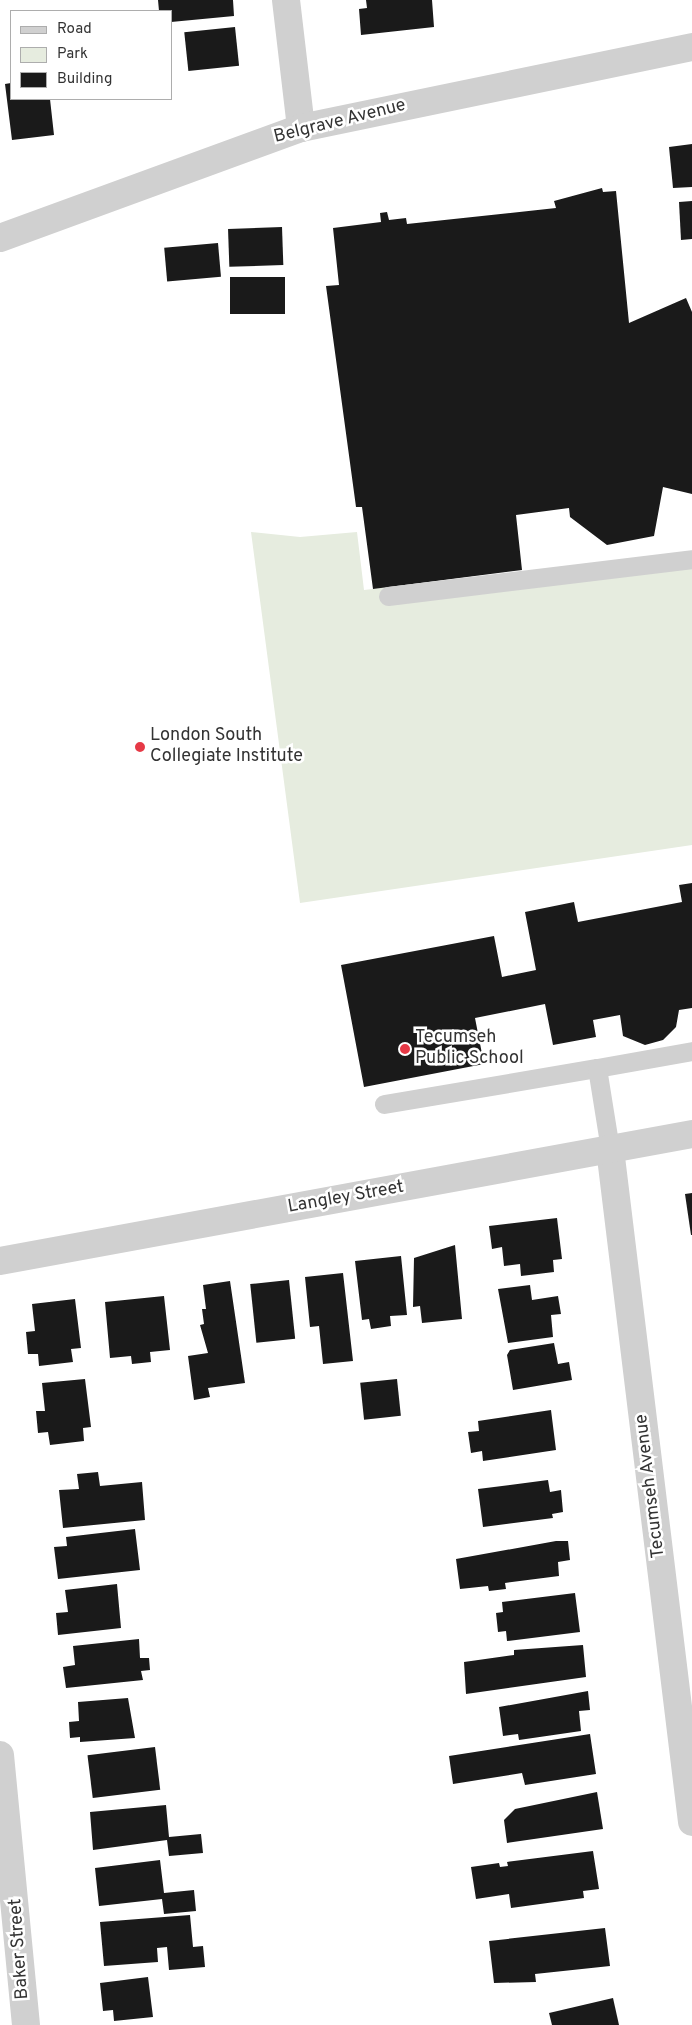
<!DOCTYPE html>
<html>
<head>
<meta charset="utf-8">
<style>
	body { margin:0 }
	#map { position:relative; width:692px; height:2025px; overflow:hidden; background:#fff; font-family:Overpass,sans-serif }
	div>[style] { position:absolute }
	.green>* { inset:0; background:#e6ecdf }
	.building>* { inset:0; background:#1a1a1a; transform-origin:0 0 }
	.service>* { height:19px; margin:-9.5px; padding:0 9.5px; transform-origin:9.5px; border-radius:9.5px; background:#d0d0d0 }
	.minor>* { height:28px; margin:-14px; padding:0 14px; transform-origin:14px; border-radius:14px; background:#d0d0d0 }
	.dots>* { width:14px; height:14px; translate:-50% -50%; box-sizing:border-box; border:2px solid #fff; border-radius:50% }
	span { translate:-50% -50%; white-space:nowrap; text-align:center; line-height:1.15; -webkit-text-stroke:5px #fff; paint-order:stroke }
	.street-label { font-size:18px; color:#333 }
	.poi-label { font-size:18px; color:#333 }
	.left { translate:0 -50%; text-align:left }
	.legend { position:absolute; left:10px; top:10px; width:162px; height:90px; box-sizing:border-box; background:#fff; border:1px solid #adadad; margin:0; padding:6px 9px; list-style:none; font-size:15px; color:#333 }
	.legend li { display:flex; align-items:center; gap:10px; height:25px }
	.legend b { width:25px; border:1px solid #adadad }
</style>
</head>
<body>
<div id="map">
	<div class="green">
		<i style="clip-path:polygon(251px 532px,300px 537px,357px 532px,364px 590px,692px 552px,692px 845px,300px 903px)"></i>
	</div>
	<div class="building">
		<i style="clip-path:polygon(158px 0,233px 0,234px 16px,171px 22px,171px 11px,159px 11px)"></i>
		<i style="clip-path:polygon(366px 0,432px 0,434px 27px,361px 35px,359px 9px,367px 8px)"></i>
		<i style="left:235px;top:27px;width:39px;height:51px;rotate:84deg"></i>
		<i style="clip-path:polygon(11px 83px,11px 99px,50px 99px,54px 135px,12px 140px,5px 84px)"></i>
		<i style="clip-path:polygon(692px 144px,692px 187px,673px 188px,669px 147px)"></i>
		<i style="clip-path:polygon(602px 188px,603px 192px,616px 191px,629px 323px,686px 298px,692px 312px,692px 494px,663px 487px,654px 536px,607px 545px,570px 517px,569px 508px,516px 515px,522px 570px,373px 589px,362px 507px,356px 507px,326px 286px,339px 285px,333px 228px,381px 222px,380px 213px,387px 212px,389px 220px,406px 218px,407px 224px,556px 208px,554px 201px)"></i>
		<i style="clip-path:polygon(692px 201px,692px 239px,681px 240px,679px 202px)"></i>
		<i style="left:282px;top:227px;width:38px;height:54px;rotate:88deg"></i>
		<i style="left:218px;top:243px;width:34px;height:54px;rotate:85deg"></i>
		<i style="left:285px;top:277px;width:37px;height:55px;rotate:90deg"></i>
		<i style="clip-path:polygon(692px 883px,692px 1008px,679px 1010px,676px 1027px,663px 1040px,645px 1045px,623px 1036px,620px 1015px,593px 1020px,596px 1037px,553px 1045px,545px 1004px,475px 1018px,484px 1064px,364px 1087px,341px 965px,494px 936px,502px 977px,536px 970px,525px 912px,574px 902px,578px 922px,682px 902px,679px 885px)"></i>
		<i style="clip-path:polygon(692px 1193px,692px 1235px,691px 1235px,685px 1194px)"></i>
		<i style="clip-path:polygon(557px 1218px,562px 1259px,553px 1260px,554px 1272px,521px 1276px,520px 1264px,504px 1266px,502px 1247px,492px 1249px,489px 1226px)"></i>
		<i style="clip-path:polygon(455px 1245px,462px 1319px,422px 1323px,420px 1306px,413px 1307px,414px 1258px)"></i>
		<i style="clip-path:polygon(401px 1256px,407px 1315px,390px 1316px,391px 1326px,371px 1329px,369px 1319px,362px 1320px,355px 1261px)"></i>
		<i style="clip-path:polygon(343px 1273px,353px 1361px,323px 1364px,319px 1326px,310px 1327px,305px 1277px)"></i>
		<i style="left:289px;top:1280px;width:59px;height:39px;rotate:84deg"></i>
		<i style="clip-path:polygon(230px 1281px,245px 1383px,208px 1388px,210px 1397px,194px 1400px,188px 1356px,208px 1353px,200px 1325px,204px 1324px,202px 1309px,206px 1309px,203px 1285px)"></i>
		<i style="clip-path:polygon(530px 1285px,532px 1300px,558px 1296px,561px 1314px,551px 1315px,553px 1337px,508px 1343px,498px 1289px)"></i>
		<i style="clip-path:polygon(164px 1296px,170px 1350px,150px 1352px,151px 1362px,132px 1364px,131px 1356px,110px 1358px,105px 1302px)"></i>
		<i style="clip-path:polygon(75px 1299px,81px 1348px,71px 1349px,73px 1362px,39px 1366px,38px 1354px,28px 1354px,26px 1332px,35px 1331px,32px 1304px)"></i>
		<i style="clip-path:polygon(554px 1343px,558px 1364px,569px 1362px,572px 1380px,513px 1390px,507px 1355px,510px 1350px)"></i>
		<i style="clip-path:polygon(85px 1379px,91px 1427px,83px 1428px,84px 1441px,50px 1445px,48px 1432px,38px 1433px,36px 1411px,45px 1411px,42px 1383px)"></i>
		<i style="left:397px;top:1379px;width:37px;height:37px;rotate:84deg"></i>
		<i style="clip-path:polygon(551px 1410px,556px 1450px,483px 1461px,482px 1451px,471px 1453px,468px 1432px,479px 1431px,478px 1421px)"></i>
		<i style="clip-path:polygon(98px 1472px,100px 1486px,142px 1482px,145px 1520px,63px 1528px,59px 1490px,79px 1489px,77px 1474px)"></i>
		<i style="clip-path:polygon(548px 1480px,550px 1492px,561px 1490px,563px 1512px,552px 1514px,553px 1518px,483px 1527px,478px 1489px)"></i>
		<i style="clip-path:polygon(135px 1529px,140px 1570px,58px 1579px,54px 1547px,67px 1546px,66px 1537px)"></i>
		<i style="clip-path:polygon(556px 1541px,568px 1541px,570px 1560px,558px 1562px,559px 1576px,505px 1583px,506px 1589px,489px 1591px,488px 1586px,460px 1589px,456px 1559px)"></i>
		<i style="clip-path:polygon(117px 1584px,121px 1628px,58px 1635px,56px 1613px,68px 1612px,65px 1590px)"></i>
		<i style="clip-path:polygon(575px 1593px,580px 1632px,507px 1641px,506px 1631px,498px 1632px,496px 1613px,503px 1612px,502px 1602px)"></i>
		<i style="clip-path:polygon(139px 1639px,140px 1658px,149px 1658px,150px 1670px,141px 1671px,143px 1680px,66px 1688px,63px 1667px,75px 1665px,73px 1646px)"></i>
		<i style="clip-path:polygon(583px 1645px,586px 1677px,466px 1694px,464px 1662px,514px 1655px,514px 1650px)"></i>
		<i style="clip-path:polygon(588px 1691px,590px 1710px,579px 1711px,581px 1731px,519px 1740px,518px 1734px,503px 1736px,499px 1707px)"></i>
		<i style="clip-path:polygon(128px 1698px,135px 1738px,80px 1742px,80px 1737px,70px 1738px,69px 1722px,79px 1721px,78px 1702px)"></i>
		<i style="clip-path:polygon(590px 1734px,596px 1774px,525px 1785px,522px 1773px,453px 1784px,449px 1756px)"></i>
		<i style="left:155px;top:1747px;width:43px;height:68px;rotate:83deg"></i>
		<i style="clip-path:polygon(597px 1792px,603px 1829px,507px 1843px,504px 1820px,515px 1809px)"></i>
		<i style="clip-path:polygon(166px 1805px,169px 1837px,201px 1834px,203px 1853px,169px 1856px,167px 1840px,93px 1850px,90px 1812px)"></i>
		<i style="clip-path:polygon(593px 1851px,599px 1889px,583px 1891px,584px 1898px,511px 1908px,509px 1894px,476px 1899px,471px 1867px,499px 1863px,500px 1867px,508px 1866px,507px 1862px)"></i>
		<i style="clip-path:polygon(160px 1860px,164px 1893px,194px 1890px,196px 1911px,164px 1914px,162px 1899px,99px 1906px,95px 1868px)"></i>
		<i style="clip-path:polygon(190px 1915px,193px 1947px,203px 1946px,205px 1967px,169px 1970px,167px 1947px,157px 1948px,158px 1962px,104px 1966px,100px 1922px)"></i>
		<i style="clip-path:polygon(605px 1928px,610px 1966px,535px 1974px,536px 1982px,494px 1983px,489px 1941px)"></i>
		<i style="clip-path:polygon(148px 1977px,153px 2017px,114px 2021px,113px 2010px,103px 2011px,100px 1983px)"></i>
		<i style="clip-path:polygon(613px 1998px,619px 2025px,552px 2025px,549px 2013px)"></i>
	</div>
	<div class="service">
		<i style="left:388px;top:596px;width:306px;rotate:-6.9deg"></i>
		<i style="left:384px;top:1104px;width:216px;rotate:-9.6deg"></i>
		<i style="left:610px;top:1149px;width:82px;rotate:-99.1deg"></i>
		<i style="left:597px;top:1068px;width:97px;rotate:-10.1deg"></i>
	</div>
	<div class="minor">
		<i style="left:286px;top:0;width:129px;rotate:83.3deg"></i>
		<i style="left:0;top:238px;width:320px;rotate:-20.1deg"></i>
		<i style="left:301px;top:128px;width:399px;rotate:-11.7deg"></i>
		<i style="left:610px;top:1149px;width:678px;rotate:83.05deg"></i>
		<i style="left:0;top:1261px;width:704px;rotate:-10.4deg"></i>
		<i style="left:0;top:1755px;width:271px;rotate:84.5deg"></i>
	</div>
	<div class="dots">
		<i style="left:140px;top:747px;background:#e63946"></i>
		<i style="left:405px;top:1049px;background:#e63946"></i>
	</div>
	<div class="street-label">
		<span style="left:340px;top:122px;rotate:-14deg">Belgrave Avenue</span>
		<span style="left:346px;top:1198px;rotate:-10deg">Langley Street</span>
		<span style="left:651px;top:1486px;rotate:-97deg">Tecumseh Avenue</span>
		<span style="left:20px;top:1949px;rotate:-94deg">Baker Street</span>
	</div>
	<div class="poi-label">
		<span class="left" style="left:150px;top:747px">London South<br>Collegiate Institute</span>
		<span class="left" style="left:415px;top:1049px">Tecumseh<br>Public School</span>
	</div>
	<ul class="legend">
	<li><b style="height:6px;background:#d0d0d0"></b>Road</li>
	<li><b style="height:14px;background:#e6ecdf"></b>Park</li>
	<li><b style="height:14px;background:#1a1a1a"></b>Building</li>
	</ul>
</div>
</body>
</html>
